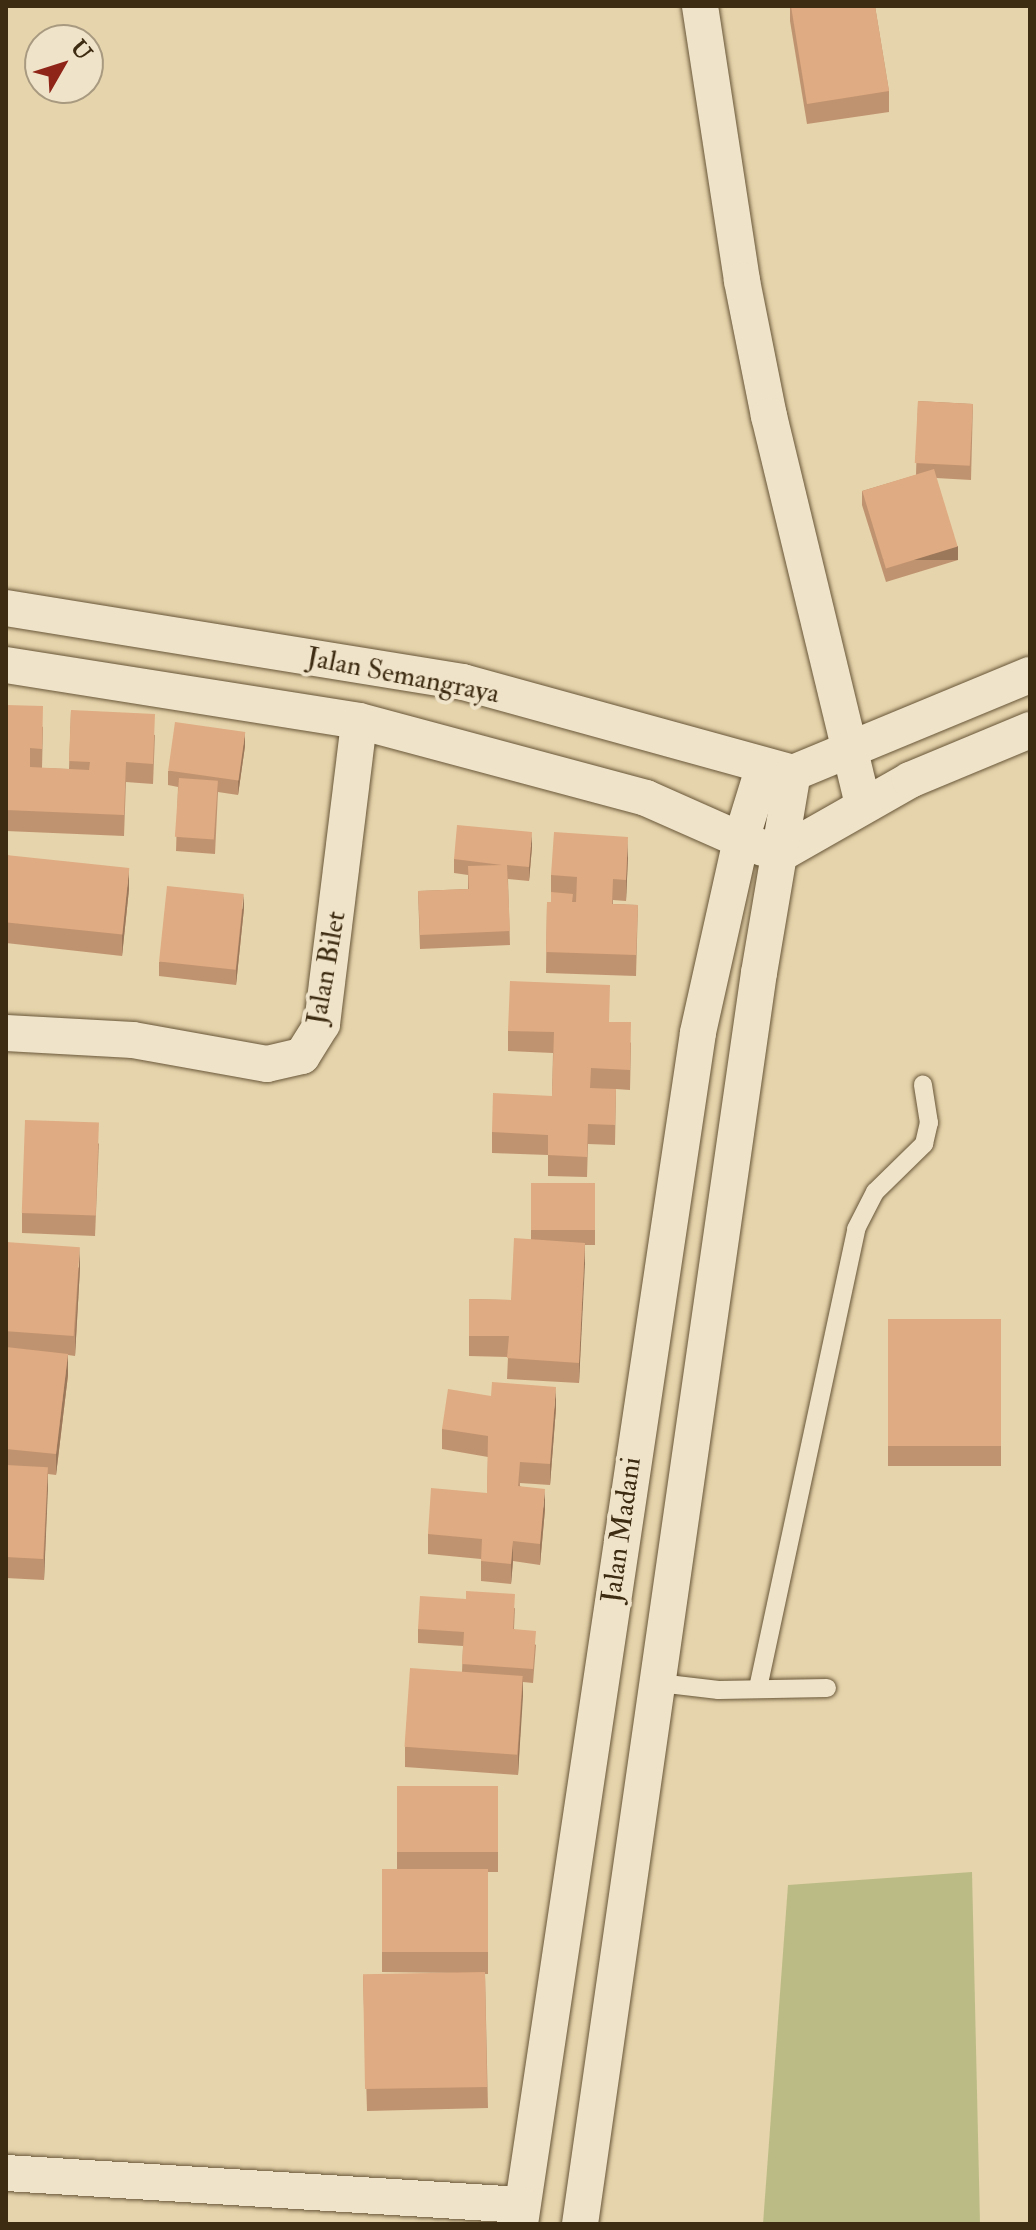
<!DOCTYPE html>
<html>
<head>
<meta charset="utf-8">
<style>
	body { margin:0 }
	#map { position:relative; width:1036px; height:2230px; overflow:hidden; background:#e6d4ac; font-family:"IM FELL Double Pica",serif }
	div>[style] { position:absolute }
	.green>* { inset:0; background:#bbbb85 }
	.roads { filter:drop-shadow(0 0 2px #685638) drop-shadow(0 0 2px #685638) }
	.lane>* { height:18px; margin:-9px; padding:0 9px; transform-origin:9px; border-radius:9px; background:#efe3c9 }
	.street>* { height:36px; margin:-18px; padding:0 18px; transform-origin:18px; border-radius:18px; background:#efe3c9 }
	.wall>* { inset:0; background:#c09370; transform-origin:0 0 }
	.shaded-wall>* { inset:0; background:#9c785b; transform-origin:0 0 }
	.building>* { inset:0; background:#dfab82; transform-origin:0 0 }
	span { translate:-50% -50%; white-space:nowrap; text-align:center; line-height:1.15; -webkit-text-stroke:8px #efe3c9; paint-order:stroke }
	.street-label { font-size:28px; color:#3e2c12 }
	.frame { position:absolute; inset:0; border:8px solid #3e2c12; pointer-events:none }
	.north { position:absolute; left:24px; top:24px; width:80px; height:80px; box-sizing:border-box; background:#efe3c9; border:2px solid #a89a80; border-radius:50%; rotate:51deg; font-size:22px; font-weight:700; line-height:32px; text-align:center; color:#3e2c12 }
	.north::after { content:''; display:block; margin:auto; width:28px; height:36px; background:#8f2418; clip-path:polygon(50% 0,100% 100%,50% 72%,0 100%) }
</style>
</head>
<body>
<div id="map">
	<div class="green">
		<i style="clip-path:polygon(972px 1872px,980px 2224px,763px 2224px,788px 1885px)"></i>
	</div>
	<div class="roads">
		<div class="lane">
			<i style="left:659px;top:1683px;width:60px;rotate:6.7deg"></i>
			<i style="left:719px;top:1690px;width:108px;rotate:-1.1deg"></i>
			<i style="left:758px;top:1688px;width:469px;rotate:-77.9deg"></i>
			<i style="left:856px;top:1229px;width:42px;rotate:-62.8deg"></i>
			<i style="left:875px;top:1192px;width:69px;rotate:-44.4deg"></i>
			<i style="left:924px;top:1144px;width:22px;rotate:-77deg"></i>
			<i style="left:929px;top:1123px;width:39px;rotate:-99deg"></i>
		</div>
		<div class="street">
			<i style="left:700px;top:6px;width:278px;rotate:81.3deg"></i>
			<i style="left:742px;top:281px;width:138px;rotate:78.7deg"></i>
			<i style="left:769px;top:416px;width:400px;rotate:76.4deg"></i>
			<i style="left:6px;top:608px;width:463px;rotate:9.2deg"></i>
			<i style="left:463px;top:682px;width:342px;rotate:15.4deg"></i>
			<i style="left:6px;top:665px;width:357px;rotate:9deg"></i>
			<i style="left:359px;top:721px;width:297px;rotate:15deg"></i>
			<i style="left:646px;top:798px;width:104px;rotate:23.9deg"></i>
			<i style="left:741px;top:840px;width:198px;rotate:102.6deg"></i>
			<i style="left:698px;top:1033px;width:1204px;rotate:98.5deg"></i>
			<i style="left:793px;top:773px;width:256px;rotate:-22.5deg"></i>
			<i style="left:763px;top:848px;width:23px;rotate:-160deg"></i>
			<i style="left:741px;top:840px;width:74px;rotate:-72.8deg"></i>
			<i style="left:780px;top:854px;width:150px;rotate:-29.6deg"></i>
			<i style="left:910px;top:780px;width:130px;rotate:-22.6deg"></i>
			<i style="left:6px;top:1033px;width:127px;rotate:3.2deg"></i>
			<i style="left:133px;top:1040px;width:136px;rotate:10.2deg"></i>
			<i style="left:267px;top:1064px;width:36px;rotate:-13deg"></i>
			<i style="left:302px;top:1056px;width:38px;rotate:-58deg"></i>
			<i style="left:322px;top:1024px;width:305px;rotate:-83deg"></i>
			<i style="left:6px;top:2173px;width:517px;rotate:3.55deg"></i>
			<i style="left:580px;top:2224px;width:1264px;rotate:-81.86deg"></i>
			<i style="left:759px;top:973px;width:203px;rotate:-80.4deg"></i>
		</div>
	</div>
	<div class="wall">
		<i style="clip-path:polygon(790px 6px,875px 6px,889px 91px,889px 112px,807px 124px,790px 21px)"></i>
		<i style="clip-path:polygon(918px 401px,973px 404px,971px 480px,936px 478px,958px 560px,886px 582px,862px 505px,862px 491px,916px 475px)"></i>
		<i style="clip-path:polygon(6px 705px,43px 727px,42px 768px,69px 769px,71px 710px,155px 735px,153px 784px,126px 782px,124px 836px,6px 831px)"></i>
		<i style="clip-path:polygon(245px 746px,238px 795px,218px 792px,215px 854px,176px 851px,178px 787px,168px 785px,168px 771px)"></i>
		<i style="clip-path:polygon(532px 847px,529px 881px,508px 879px,510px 945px,420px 949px,418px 891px,468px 889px,468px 875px,454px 873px,454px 859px)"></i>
		<i style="clip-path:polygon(6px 855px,129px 889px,122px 956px,6px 943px)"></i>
		<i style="clip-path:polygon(628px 857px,626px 901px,613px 900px,613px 904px,638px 905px,636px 976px,546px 973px,547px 902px,551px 902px,551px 875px)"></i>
		<i style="clip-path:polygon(244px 908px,236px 985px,159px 976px,159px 962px)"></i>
		<i style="clip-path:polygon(609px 1022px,631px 1043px,630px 1090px,616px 1089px,615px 1145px,588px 1144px,587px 1177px,548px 1176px,548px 1155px,492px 1153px,492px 1132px,552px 1096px,553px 1053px,508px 1051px,508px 1031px)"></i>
		<i style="clip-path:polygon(99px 1143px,95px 1236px,22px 1233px,22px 1213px)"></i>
		<i style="clip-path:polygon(531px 1183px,595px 1183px,595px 1245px,585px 1245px,579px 1383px,507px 1379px,508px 1357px,469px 1356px,469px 1299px,511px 1300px,531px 1240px)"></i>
		<i style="clip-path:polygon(6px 1242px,80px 1268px,75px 1356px,68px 1355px,68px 1375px,56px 1475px,48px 1474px,44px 1580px,6px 1578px)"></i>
		<i style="left:888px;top:1319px;width:113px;height:147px"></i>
		<i style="clip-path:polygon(556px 1408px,550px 1485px,520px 1483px,520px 1486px,545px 1509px,540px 1565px,513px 1561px,511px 1584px,481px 1581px,481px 1559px,428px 1554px,428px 1534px,487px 1493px,488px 1457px,442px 1449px,442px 1429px)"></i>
		<i style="clip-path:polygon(515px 1608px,514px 1629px,536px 1645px,533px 1683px,523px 1682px,518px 1775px,405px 1767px,405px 1747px,462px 1672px,463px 1646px,418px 1643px,418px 1629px)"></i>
		<i style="clip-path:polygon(397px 1786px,498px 1786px,498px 1872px,488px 1872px,488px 1974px,485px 1974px,488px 2108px,367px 2111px,363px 1976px,458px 1973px,382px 1972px,382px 1869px,397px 1869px)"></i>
	</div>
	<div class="shaded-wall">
		<i style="left:958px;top:546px;width:14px;height:75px;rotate:90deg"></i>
		<i style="clip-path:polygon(245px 732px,245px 746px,238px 795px,238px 781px)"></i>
		<i style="clip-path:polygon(532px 832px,532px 847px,529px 881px,529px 867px)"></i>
		<i style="clip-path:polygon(628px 837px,628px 857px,626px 901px,626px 880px)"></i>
		<i style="clip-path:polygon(129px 869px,129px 889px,122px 956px,122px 936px)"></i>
		<i style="clip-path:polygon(244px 894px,244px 908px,236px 985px,236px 970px)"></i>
		<i style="clip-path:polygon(585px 1243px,585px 1264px,579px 1383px,579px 1363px)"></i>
		<i style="clip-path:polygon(80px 1247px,80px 1268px,75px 1356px,75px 1335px)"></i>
		<i style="clip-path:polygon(68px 1354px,68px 1375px,56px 1475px,56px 1454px)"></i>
		<i style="clip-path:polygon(556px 1387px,556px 1408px,550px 1485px,550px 1464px)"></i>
		<i style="clip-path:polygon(48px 1467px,48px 1488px,44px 1580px,44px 1559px)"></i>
		<i style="clip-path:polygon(545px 1489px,545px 1509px,540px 1565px,540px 1544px)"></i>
		<i style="clip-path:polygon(513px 1541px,513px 1561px,511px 1584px,511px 1564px)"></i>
		<i style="clip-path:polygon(523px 1676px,523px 1696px,518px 1775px,518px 1754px)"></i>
	</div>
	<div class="building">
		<i style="clip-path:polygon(791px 6px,875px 6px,889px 91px,807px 104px)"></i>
		<i style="left:918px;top:401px;width:55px;height:62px;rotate:3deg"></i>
		<i style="left:934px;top:469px;width:81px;height:75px;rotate:73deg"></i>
		<i style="clip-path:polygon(6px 705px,43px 706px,42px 749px,30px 748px,30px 767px,89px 770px,90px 762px,69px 761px,71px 710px,155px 714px,153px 764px,126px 762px,124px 815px,6px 810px)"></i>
		<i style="left:175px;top:722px;width:71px;height:49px;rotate:8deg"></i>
		<i style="left:179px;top:778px;width:39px;height:59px;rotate:4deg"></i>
		<i style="clip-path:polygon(457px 825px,532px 832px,529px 867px,507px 865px,510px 931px,420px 935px,418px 891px,469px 889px,468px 866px,502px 865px,454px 859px)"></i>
		<i style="clip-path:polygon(554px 832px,628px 837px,626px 880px,613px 879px,612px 904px,638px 905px,636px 955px,546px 952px,547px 902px,576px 902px,577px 877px,551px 875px)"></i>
		<i style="left:6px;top:855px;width:124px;height:67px;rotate:6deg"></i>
		<i style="left:167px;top:886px;width:77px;height:76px;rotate:6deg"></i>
		<i style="clip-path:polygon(551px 892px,573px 894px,572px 902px,551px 902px)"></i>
		<i style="clip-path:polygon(510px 981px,610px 985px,609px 1022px,631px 1022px,630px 1070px,591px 1068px,590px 1088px,616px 1089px,615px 1125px,588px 1124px,587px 1157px,548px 1155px,548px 1135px,492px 1132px,493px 1093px,552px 1096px,554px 1032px,508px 1031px)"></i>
		<i style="left:25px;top:1120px;width:74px;height:93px;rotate:2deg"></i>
		<i style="left:531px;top:1183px;width:64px;height:47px"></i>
		<i style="clip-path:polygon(514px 1238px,585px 1243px,579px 1363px,507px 1358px,509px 1336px,469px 1336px,469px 1299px,511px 1300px)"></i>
		<i style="left:6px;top:1242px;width:74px;height:89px;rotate:4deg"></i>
		<i style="left:888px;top:1319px;width:113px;height:127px"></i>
		<i style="clip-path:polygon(6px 1347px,68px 1354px,56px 1454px,6px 1449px)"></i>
		<i style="clip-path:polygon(492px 1382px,556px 1387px,550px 1464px,520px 1462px,518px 1486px,545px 1489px,540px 1544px,513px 1541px,511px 1564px,481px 1561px,482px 1539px,428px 1534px,431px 1488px,487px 1493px,488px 1436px,442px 1429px,448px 1389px,491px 1396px)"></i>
		<i style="left:6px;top:1465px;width:42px;height:92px;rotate:3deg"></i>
		<i style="clip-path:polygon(466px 1591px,515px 1594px,513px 1629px,536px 1631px,533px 1669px,462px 1664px,464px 1632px,418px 1629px,420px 1596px,466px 1599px)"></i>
		<i style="left:410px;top:1668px;width:113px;height:79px;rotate:4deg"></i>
		<i style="left:397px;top:1786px;width:101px;height:66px"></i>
		<i style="left:382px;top:1869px;width:106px;height:83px"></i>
		<i style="left:485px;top:1972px;width:115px;height:122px;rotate:89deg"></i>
	</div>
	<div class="street-label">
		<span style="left:403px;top:676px;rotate:11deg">Jalan Semangraya</span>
		<span style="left:327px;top:968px;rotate:-80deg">Jalan Bilet</span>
		<span style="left:622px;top:1530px;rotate:-82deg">Jalan Madani</span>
	</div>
	<div class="frame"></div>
	<div class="north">U</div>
</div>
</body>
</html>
